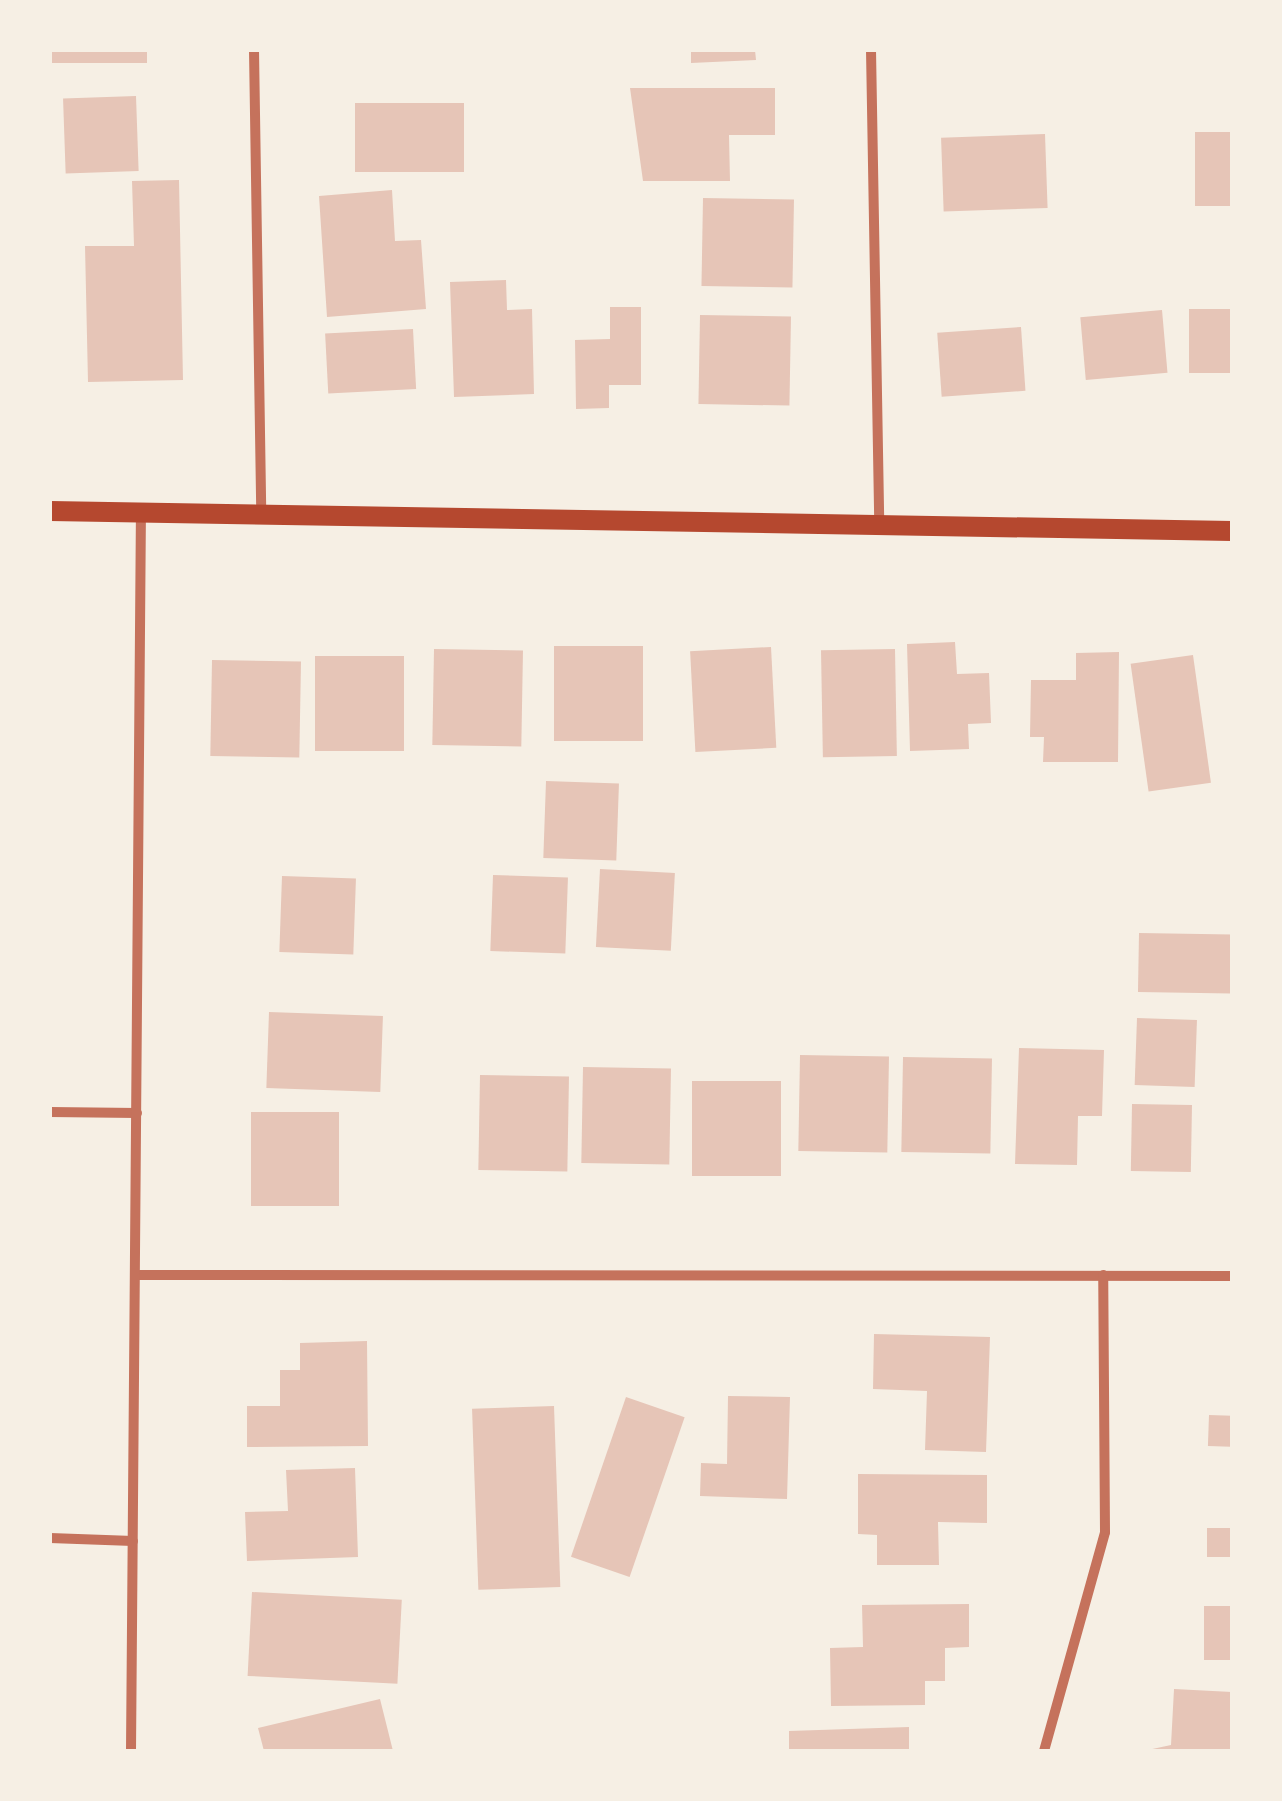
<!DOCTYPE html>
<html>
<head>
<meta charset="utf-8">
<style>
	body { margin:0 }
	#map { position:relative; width:1282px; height:1801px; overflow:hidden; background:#f6efe4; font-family:Roboto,sans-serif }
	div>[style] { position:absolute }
	.building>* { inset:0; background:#e6c5b7; transform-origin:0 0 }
	.minor>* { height:10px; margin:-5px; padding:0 5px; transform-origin:5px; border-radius:5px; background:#c5725c }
	.secondary>* { height:20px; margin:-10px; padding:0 10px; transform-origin:10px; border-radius:10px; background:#b5482f }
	span { translate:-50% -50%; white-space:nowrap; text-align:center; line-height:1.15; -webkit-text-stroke:10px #f6efe4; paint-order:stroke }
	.frame { position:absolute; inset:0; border:52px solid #f6efe4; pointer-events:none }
</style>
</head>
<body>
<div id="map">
	<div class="building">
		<i style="left:50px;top:50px;width:97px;height:13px"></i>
		<i style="clip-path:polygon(691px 50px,755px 50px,756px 60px,691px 63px)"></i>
		<i style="clip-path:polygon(630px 88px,775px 88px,775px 135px,729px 135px,730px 181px,643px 181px)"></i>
		<i style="left:136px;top:96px;width:75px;height:73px;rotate:88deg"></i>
		<i style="left:355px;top:103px;width:109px;height:69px"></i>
		<i style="left:1232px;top:132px;width:74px;height:37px;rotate:90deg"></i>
		<i style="left:1045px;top:134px;width:74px;height:104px;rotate:88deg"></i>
		<i style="clip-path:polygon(179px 180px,183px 380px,88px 382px,85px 246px,134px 246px,132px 181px)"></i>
		<i style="clip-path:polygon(392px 190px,395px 241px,421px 240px,426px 309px,327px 317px,319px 196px)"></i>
		<i style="left:703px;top:198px;width:91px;height:88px;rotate:1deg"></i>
		<i style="clip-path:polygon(506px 280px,507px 310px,532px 309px,534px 394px,454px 397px,450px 282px)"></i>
		<i style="clip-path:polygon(610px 307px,641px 307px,641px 385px,609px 385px,609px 408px,576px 409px,575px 340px,610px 339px)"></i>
		<i style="left:1232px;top:309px;width:64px;height:43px;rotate:90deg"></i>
		<i style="left:1162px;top:310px;width:63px;height:82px;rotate:85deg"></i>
		<i style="left:700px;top:315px;width:91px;height:89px;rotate:1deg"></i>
		<i style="left:1021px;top:327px;width:64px;height:84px;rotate:86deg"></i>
		<i style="left:413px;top:329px;width:60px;height:88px;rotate:87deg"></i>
		<i style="clip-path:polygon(955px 642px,957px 674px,989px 673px,991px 723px,968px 724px,969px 749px,910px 751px,907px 644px)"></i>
		<i style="left:554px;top:646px;width:89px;height:95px"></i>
		<i style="left:771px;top:647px;width:101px;height:81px;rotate:87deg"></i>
		<i style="left:434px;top:649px;width:89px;height:96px;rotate:1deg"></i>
		<i style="left:895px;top:649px;width:107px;height:74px;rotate:89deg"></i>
		<i style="clip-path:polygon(1119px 652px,1118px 762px,1043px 762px,1044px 737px,1030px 737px,1031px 680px,1076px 680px,1076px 653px)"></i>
		<i style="left:1193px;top:655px;width:129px;height:63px;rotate:82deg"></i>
		<i style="left:315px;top:656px;width:89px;height:95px"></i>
		<i style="left:212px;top:660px;width:89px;height:96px;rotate:1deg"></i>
		<i style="left:546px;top:781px;width:73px;height:77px;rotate:2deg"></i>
		<i style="left:600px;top:869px;width:75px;height:78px;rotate:3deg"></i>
		<i style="left:493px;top:875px;width:75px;height:76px;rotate:2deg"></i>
		<i style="left:282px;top:876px;width:74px;height:76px;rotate:2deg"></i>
		<i style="left:1139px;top:933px;width:93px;height:59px;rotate:1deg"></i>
		<i style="left:269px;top:1012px;width:114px;height:76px;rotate:2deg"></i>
		<i style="left:1137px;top:1018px;width:60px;height:67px;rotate:2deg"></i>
		<i style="clip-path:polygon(1019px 1048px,1104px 1050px,1102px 1116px,1078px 1116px,1077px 1165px,1015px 1164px)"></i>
		<i style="left:800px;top:1055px;width:89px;height:96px;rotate:1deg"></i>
		<i style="left:903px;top:1057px;width:89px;height:95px;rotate:1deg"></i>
		<i style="left:583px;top:1067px;width:88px;height:96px;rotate:1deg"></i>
		<i style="left:480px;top:1075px;width:89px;height:95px;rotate:1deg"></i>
		<i style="left:692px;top:1081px;width:89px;height:95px"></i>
		<i style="left:1132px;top:1104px;width:60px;height:67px;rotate:1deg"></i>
		<i style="left:251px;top:1112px;width:88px;height:94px"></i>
		<i style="clip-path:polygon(874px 1334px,990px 1337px,986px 1452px,925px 1450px,927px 1391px,873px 1389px)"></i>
		<i style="clip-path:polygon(367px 1341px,368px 1446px,247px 1447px,247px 1406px,280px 1406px,280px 1370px,300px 1370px,300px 1343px)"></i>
		<i style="clip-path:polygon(728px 1396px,790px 1397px,787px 1499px,700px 1496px,701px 1463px,727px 1464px)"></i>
		<i style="left:626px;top:1397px;width:62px;height:169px;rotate:19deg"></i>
		<i style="left:554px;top:1406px;width:181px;height:82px;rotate:88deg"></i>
		<i style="left:1209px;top:1415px;width:23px;height:31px;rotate:2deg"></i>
		<i style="clip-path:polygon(355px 1468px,358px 1557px,247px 1561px,245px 1512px,288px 1511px,286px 1470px)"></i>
		<i style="clip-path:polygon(858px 1474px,987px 1475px,987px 1523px,938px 1522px,939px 1565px,877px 1565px,877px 1535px,858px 1534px)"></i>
		<i style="left:1207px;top:1528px;width:25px;height:29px"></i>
		<i style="left:252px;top:1592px;width:150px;height:84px;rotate:3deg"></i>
		<i style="clip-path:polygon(969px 1604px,969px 1647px,945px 1648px,945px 1681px,925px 1681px,925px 1705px,831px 1706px,830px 1648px,863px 1647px,862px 1605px)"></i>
		<i style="left:1204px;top:1606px;width:28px;height:54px"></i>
		<i style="clip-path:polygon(1174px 1689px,1232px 1692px,1232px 1751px,1143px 1751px,1171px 1745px)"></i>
		<i style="clip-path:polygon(380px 1699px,393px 1751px,264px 1751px,258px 1728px)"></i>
		<i style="clip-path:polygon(909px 1727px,909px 1751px,789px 1751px,789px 1731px)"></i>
	</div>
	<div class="minor">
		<i style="left:254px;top:50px;width:464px;rotate:89.1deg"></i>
		<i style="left:871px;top:50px;width:473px;rotate:89deg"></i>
		<i style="left:50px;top:1112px;width:87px;rotate:0.7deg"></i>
		<i style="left:135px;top:1275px;width:1097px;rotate:0.05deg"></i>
		<i style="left:50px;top:1538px;width:83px;rotate:2.1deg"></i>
		<i style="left:131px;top:1751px;width:1238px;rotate:-89.54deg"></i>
		<i style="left:1044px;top:1751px;width:227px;rotate:-74.4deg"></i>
		<i style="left:1105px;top:1532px;width:257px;rotate:-90.4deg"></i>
	</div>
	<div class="secondary">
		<i style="left:50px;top:511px;width:1182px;rotate:0.97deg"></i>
	</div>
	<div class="frame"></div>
</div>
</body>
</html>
